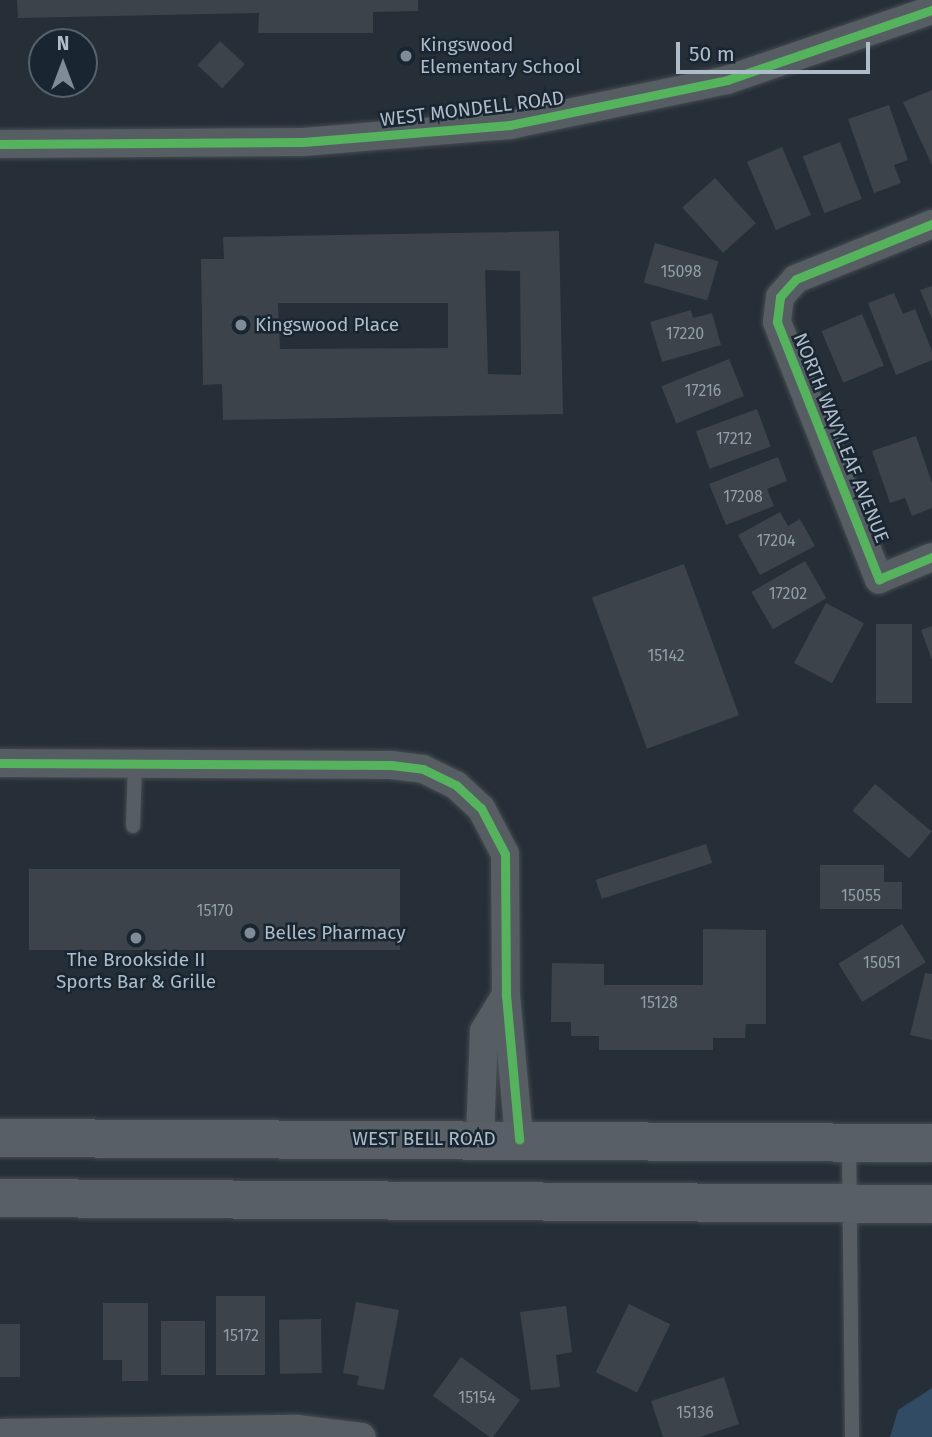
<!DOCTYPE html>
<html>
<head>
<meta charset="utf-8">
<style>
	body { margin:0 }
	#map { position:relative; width:932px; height:1437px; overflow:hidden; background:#262f37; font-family:"Fira Sans",sans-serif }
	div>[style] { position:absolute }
	.water>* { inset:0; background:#304b63 }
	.building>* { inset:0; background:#3c434a; transform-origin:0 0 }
	.roads { filter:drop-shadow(0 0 2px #454b51) drop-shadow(0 0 2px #454b51) }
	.service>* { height:14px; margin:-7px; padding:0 7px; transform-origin:7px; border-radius:7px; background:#565e64 }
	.minor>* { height:28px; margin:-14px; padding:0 14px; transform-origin:14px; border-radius:14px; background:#565e64 }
	.primary>* { height:38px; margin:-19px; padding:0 19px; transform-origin:19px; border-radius:19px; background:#595f67 }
	.cycleway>* { height:9px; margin:-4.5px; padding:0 4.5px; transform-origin:4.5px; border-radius:4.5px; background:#56b35d }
	.dots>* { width:19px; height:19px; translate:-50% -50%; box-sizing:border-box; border:4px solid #192632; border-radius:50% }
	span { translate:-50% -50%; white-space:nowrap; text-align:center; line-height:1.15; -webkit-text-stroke:5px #192632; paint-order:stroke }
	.number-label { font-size:16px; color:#929ea9 }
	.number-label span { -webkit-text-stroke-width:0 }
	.poi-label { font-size:19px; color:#afbcc9 }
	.left { translate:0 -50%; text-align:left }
	.street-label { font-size:19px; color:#afbcc9 }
	.north { position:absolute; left:28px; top:28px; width:70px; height:70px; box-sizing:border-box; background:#192632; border:2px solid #55626e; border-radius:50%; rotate:0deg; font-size:19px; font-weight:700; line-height:28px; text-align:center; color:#afbcc9 }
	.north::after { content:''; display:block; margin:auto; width:24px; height:32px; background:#7f8b96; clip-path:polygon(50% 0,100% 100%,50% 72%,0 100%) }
	.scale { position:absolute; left:676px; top:42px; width:194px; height:32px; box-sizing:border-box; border:4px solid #afbcc9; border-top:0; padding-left:9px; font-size:21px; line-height:24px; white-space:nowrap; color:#afbcc9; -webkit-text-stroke:5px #192632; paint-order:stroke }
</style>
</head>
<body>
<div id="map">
	<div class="water">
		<i style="clip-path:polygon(932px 1388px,932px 1437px,890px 1437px,898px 1410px)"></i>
	</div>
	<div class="building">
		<i style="clip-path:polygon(17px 0,418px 0,418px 11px,373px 12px,373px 33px,258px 33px,259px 13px,18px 18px)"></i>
		<i style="left:220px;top:41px;width:34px;height:33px;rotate:43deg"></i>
		<i style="clip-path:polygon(932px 90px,932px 165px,903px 102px)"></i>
		<i style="clip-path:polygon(889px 105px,908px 160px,894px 165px,901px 183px,874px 193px,848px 119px)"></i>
		<i style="left:840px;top:142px;width:61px;height:40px;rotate:69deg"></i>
		<i style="left:782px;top:147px;width:74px;height:38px;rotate:67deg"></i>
		<i style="left:715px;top:178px;width:61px;height:44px;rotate:48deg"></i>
		<i style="clip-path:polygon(evenodd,559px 231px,563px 414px,223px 420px,222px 384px,203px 385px,201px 259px,224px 259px,223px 237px,559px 231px,485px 270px,520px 271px,521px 375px,488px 374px,485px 270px,559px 231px,278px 303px,448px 303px,448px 348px,280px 349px,278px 303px)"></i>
		<i style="left:655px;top:243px;width:66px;height:41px;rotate:16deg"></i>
		<i style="clip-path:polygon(932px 286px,932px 319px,920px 290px)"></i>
		<i style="clip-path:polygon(894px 293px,903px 314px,915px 309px,932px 351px,932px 360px,896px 375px,868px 303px)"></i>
		<i style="clip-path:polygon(691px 310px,693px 318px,712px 313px,721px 345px,662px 362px,650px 322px)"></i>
		<i style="left:862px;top:314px;width:56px;height:44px;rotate:67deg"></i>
		<i style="left:729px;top:359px;width:40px;height:73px;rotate:68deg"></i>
		<i style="left:757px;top:409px;width:40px;height:65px;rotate:70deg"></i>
		<i style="clip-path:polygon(916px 436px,932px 483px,932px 508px,912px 516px,905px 498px,890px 503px,872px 451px)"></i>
		<i style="clip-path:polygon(778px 457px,787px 481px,767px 489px,774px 506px,726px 525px,709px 484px)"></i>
		<i style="clip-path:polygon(780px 512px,788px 526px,800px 519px,815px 546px,760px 575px,738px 535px)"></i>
		<i style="left:805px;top:561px;width:43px;height:62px;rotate:60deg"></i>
		<i style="left:684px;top:564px;width:161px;height:98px;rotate:70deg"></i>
		<i style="left:826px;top:603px;width:43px;height:68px;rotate:28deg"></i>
		<i style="left:876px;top:624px;width:36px;height:79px"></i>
		<i style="clip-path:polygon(932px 626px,932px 660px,921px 630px)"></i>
		<i style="left:875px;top:784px;width:74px;height:35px;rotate:40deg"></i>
		<i style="left:706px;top:844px;width:20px;height:116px;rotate:72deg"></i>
		<i style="clip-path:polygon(820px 865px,884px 865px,884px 882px,902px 882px,902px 909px,820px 909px)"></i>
		<i style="left:29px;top:869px;width:371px;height:81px"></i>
		<i style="left:902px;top:924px;width:45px;height:75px;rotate:58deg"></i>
		<i style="clip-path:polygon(703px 929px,766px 930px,766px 1024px,746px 1024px,745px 1038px,713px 1038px,713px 1050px,599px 1050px,599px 1036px,571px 1036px,571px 1022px,551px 1022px,552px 963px,604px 964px,604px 985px,703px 985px)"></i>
		<i style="clip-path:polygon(925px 973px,932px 974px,932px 1040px,910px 1035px)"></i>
		<i style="left:216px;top:1296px;width:49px;height:79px"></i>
		<i style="clip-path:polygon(356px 1302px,399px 1310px,384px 1390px,357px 1385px,359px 1376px,343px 1373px)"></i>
		<i style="clip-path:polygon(103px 1303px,148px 1303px,148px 1381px,122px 1381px,122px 1360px,103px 1360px)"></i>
		<i style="left:629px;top:1304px;width:46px;height:76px;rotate:26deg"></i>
		<i style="clip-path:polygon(566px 1306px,572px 1352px,556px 1355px,560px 1387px,531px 1390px,520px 1312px)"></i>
		<i style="left:321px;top:1319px;width:54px;height:42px;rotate:89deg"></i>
		<i style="left:161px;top:1321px;width:44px;height:54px"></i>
		<i style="left:0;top:1324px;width:20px;height:53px"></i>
		<i style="left:461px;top:1357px;width:73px;height:48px;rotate:36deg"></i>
		<i style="clip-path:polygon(724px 1377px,739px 1424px,700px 1437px,663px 1437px,651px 1401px)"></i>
	</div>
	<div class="roads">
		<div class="service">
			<i style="left:133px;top:826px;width:62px;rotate:-88.2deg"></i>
			<i style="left:849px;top:1144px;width:293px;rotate:89.4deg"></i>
		</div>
		<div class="minor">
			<i style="left:0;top:144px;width:303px;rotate:-0.4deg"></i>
			<i style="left:303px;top:142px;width:208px;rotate:-4.7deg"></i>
			<i style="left:510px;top:125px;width:222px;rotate:-11.7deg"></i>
			<i style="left:727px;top:80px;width:217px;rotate:-18.9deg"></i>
			<i style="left:932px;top:224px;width:147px;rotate:158deg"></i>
			<i style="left:796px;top:279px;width:24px;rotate:132deg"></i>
			<i style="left:780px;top:297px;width:25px;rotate:97deg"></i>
			<i style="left:777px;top:322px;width:277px;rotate:68.4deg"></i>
			<i style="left:879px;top:579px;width:57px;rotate:-22.5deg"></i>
			<i style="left:0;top:763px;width:391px;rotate:0.3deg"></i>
			<i style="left:391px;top:765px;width:32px;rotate:7deg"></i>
			<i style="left:423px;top:769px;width:37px;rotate:26deg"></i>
			<i style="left:456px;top:785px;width:34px;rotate:43deg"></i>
			<i style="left:481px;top:808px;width:52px;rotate:62.4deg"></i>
			<i style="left:505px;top:854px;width:141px;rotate:89.6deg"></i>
			<i style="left:506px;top:995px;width:145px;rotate:84.8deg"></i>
			<i style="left:480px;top:1139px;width:108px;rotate:-87.9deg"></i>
			<i style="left:484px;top:1031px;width:42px;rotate:-58.6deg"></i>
			<i style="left:0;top:1433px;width:297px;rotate:-0.8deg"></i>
			<i style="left:297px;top:1429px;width:65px;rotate:7deg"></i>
		</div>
		<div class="primary">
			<i style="left:0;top:1138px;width:932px;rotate:0.31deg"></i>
			<i style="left:0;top:1198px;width:932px;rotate:0.37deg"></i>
		</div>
	</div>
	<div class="cycleway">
		<i style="left:0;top:144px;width:303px;rotate:-0.4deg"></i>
		<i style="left:303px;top:142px;width:208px;rotate:-4.7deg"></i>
		<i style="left:510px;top:125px;width:222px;rotate:-11.7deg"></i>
		<i style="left:727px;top:80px;width:217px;rotate:-18.9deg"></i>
		<i style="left:932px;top:224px;width:147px;rotate:158deg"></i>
		<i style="left:796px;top:279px;width:24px;rotate:132deg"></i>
		<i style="left:780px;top:297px;width:25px;rotate:97deg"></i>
		<i style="left:777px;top:322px;width:277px;rotate:68.4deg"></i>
		<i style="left:879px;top:579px;width:57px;rotate:-22.5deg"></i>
		<i style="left:0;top:763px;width:391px;rotate:0.3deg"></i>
		<i style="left:391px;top:765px;width:32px;rotate:7deg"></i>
		<i style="left:423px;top:769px;width:37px;rotate:26deg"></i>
		<i style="left:456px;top:785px;width:34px;rotate:43deg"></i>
		<i style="left:481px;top:808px;width:52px;rotate:62.4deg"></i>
		<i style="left:505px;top:854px;width:141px;rotate:89.6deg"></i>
		<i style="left:506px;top:995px;width:145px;rotate:84.8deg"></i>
	</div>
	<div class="dots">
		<i style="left:406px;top:56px;background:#7f8b96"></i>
		<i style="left:241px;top:325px;background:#7f8b96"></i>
		<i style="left:250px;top:933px;background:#7f8b96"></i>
		<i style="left:136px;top:938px;background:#7f8b96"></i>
	</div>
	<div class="number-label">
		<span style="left:681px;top:272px">15098</span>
		<span style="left:685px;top:334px">17220</span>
		<span style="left:703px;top:391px">17216</span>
		<span style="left:734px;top:439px">17212</span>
		<span style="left:743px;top:497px">17208</span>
		<span style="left:776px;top:541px">17204</span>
		<span style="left:788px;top:594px">17202</span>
		<span style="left:666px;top:656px">15142</span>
		<span style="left:861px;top:896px">15055</span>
		<span style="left:215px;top:911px">15170</span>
		<span style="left:882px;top:963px">15051</span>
		<span style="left:659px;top:1003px">15128</span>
		<span style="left:241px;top:1336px">15172</span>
		<span style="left:477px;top:1398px">15154</span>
		<span style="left:695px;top:1413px">15136</span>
	</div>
	<div class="poi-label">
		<span class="left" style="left:420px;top:56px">Kingswood<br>Elementary School</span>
		<span class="left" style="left:255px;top:325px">Kingswood Place</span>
		<span class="left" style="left:264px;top:933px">Belles Pharmacy</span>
		<span style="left:136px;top:971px">The Brookside II<br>Sports Bar &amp; Grille</span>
	</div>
	<div class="street-label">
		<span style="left:472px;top:109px;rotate:-7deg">WEST MONDELL ROAD</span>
		<span style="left:841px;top:438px;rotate:68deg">NORTH WAVYLEAF AVENUE</span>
		<span style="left:424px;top:1139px">WEST BELL ROAD</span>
	</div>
	<div class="north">N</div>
	<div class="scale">50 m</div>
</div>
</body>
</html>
